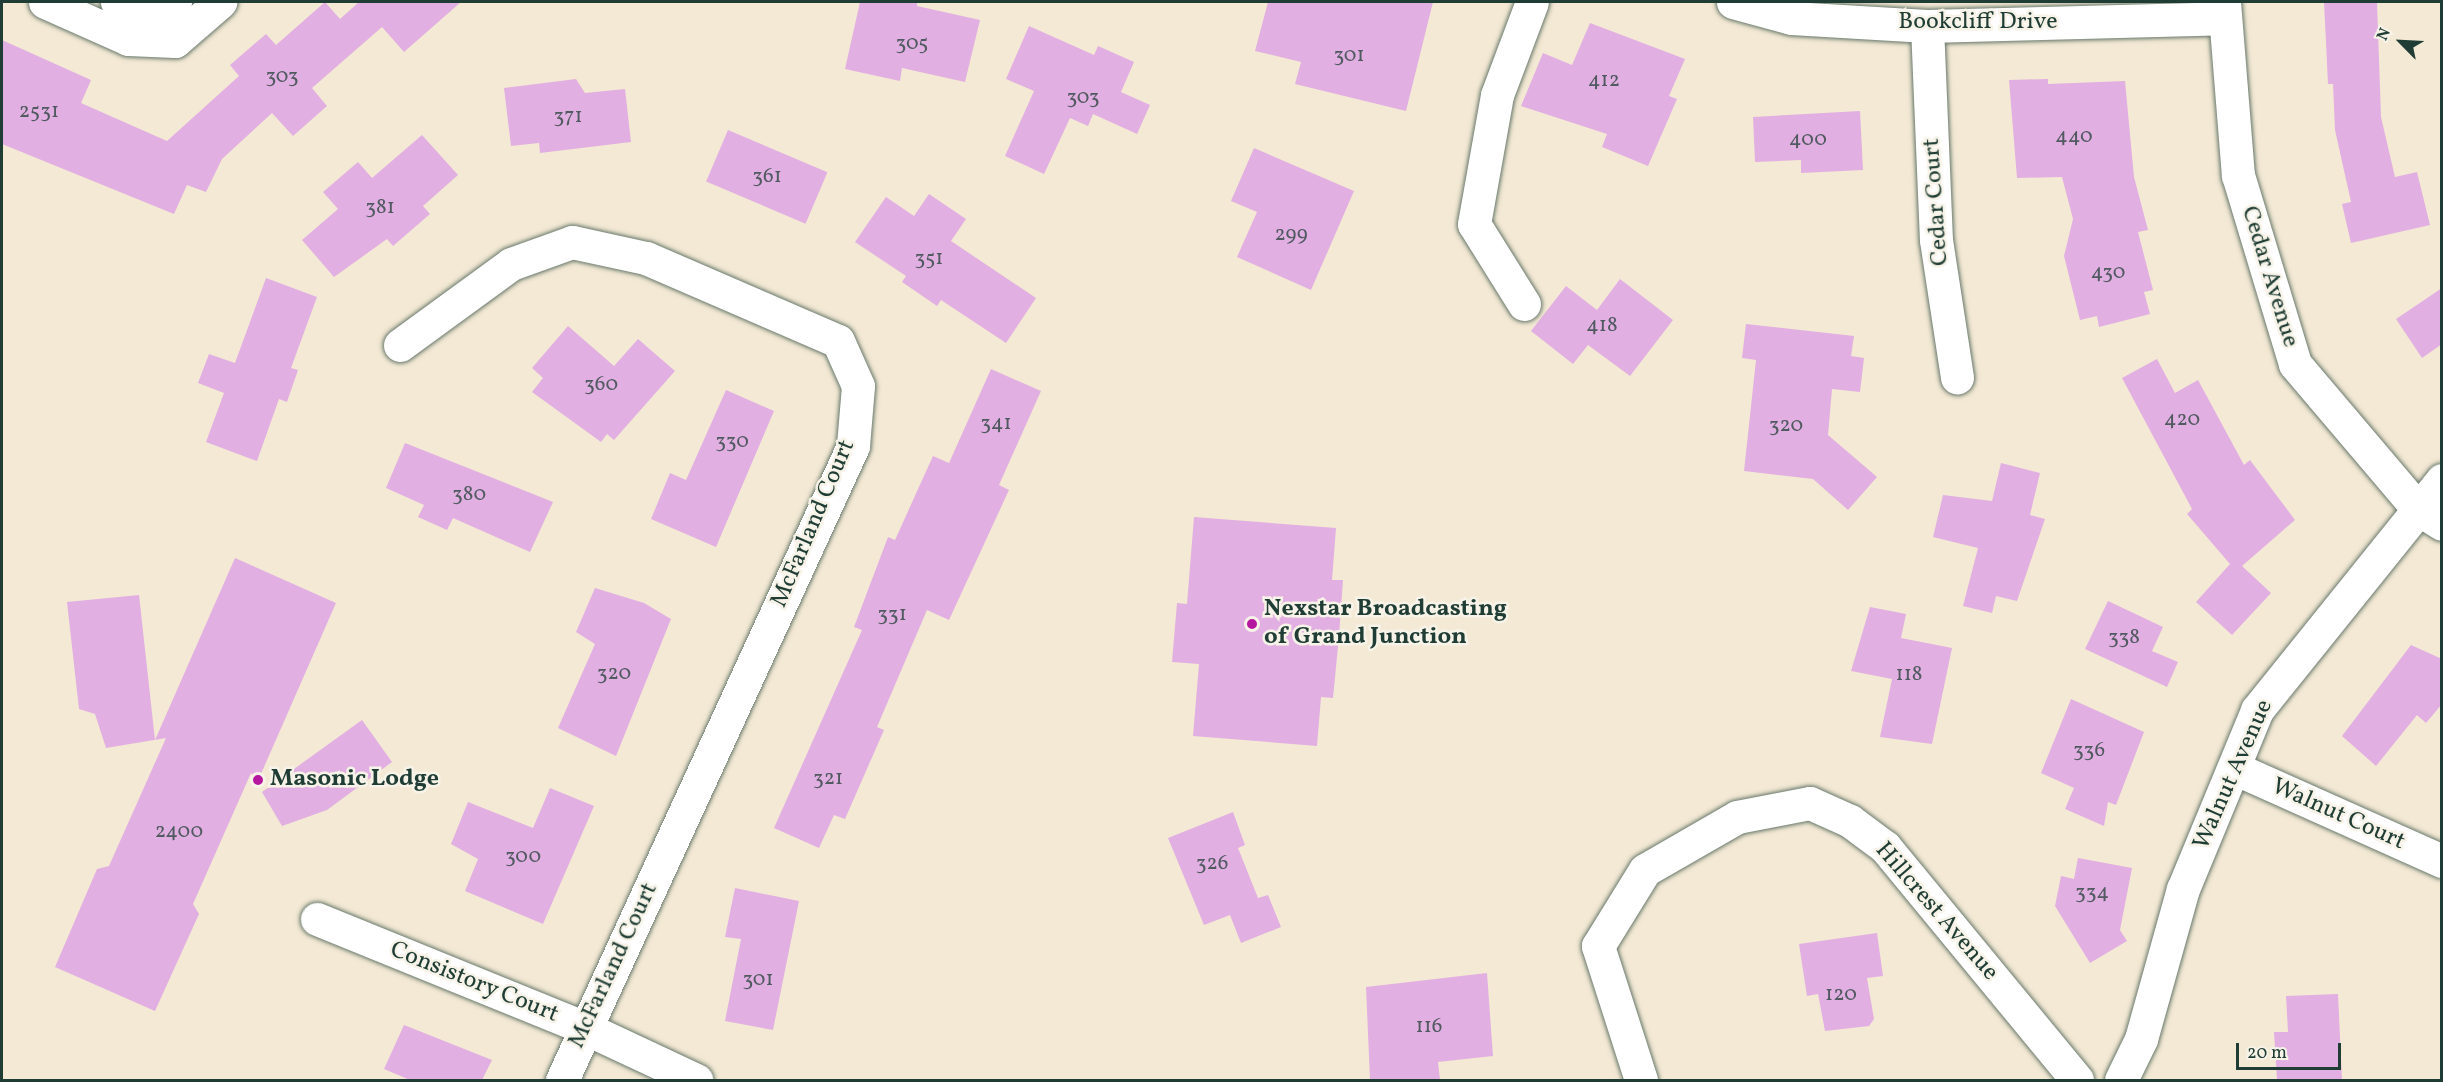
<!DOCTYPE html>
<html>
<head>
<meta charset="utf-8">
<style>
	body { margin:0 }
	#map { position:relative; width:2443px; height:1082px; overflow:hidden; background:#f3e9d4; font-family:Vollkorn,serif }
	div>[style] { position:absolute }
	.building>* { inset:0; background:#e2afe2; transform-origin:0 0 }
	.roads { filter:drop-shadow(0 0 2px #69796c) drop-shadow(0 0 2px #69796c) }
	.minor>* { height:33px; margin:-16.5px; padding:0 16.5px; transform-origin:16.5px; border-radius:16.5px; background:#fff }
	.dots>* { width:16px; height:16px; translate:-50% -50%; box-sizing:border-box; border:3px solid #f7f3e8; border-radius:50% }
	span { translate:-50% -50%; white-space:nowrap; text-align:center; line-height:1.15; -webkit-text-stroke:5px #f7f3e8; paint-order:stroke }
	.number-label { font-size:21px; color:#505a60 }
	.number-label span { -webkit-text-stroke-width:0 }
	.street-label { font-size:24px; color:#1f3d34 }
	.poi-label { font-size:24px; color:#1f3d34; font-weight:700 }
	.left { translate:0 -50%; text-align:left }
	.frame { position:absolute; inset:0; border:3px solid #1f3d34; pointer-events:none }
	.north { position:absolute; left:2371px; top:12px; width:60px; height:60px; -webkit-text-stroke:4px #f7f3e8; paint-order:stroke; rotate:294deg; font-size:16px; font-weight:700; line-height:24px; text-align:center; color:#1f3d34 }
	.north::after { content:''; display:block; margin:auto; width:21px; height:27px; background:#1f3d34; clip-path:polygon(50% 0,100% 100%,50% 72%,0 100%) }
	.scale { position:absolute; left:2236px; top:1043px; width:105px; height:27px; box-sizing:border-box; border:3px solid #1f3d34; border-top:0; padding-left:8px; font-size:18px; line-height:21px; white-space:nowrap; color:#1f3d34; -webkit-text-stroke:4px #f7f3e8; paint-order:stroke }
</style>
</head>
<body>
<div id="map">
	<div class="building">
		<i style="clip-path:polygon(325px 2px,340px 19px,359px 2px,461px 2px,404px 52px,382px 27px,312px 88px,327px 106px,293px 136px,272px 113px,222px 159px,206px 192px,187px 185px,174px 214px,2px 144px,2px 40px,91px 80px,81px 103px,167px 141px,239px 76px,230px 65px,266px 34px,276px 45px)"></i>
		<i style="clip-path:polygon(860px 2px,917px 2px,917px 6px,980px 20px,965px 82px,902px 68px,900px 81px,845px 69px)"></i>
		<i style="clip-path:polygon(1268px 2px,1433px 2px,1406px 111px,1295px 84px,1301px 62px,1255px 51px)"></i>
		<i style="clip-path:polygon(2324px 2px,2377px 2px,2381px 117px,2395px 177px,2417px 172px,2430px 225px,2351px 243px,2342px 204px,2351px 202px,2335px 130px,2333px 84px,2328px 84px)"></i>
		<i style="clip-path:polygon(1590px 23px,1685px 59px,1669px 96px,1677px 99px,1648px 166px,1602px 147px,1607px 134px,1521px 106px,1543px 53px,1572px 65px)"></i>
		<i style="clip-path:polygon(1029px 26px,1094px 55px,1098px 46px,1134px 62px,1121px 92px,1150px 105px,1137px 134px,1093px 114px,1088px 126px,1070px 118px,1044px 174px,1005px 156px,1034px 91px,1006px 79px)"></i>
		<i style="clip-path:polygon(576px 79px,585px 93px,625px 89px,631px 142px,540px 153px,539px 143px,511px 146px,504px 88px)"></i>
		<i style="clip-path:polygon(2048px 79px,2048px 84px,2125px 81px,2134px 177px,2148px 230px,2138px 232px,2153px 290px,2144px 292px,2150px 314px,2099px 327px,2097px 316px,2080px 320px,2064px 256px,2073px 219px,2062px 177px,2017px 178px,2009px 80px)"></i>
		<i style="clip-path:polygon(1860px 111px,1863px 170px,1801px 173px,1801px 160px,1755px 162px,1753px 117px)"></i>
		<i style="left:728px;top:130px;width:108px;height:56px;rotate:23deg"></i>
		<i style="clip-path:polygon(422px 135px,458px 175px,423px 206px,430px 214px,393px 246px,387px 239px,334px 277px,302px 240px,338px 209px,323px 192px,358px 162px,372px 178px)"></i>
		<i style="clip-path:polygon(1254px 148px,1354px 191px,1311px 290px,1237px 257px,1257px 212px,1231px 201px)"></i>
		<i style="clip-path:polygon(929px 194px,966px 219px,951px 241px,1036px 298px,1006px 343px,941px 300px,937px 306px,902px 282px,906px 276px,855px 242px,886px 197px,914px 216px)"></i>
		<i style="clip-path:polygon(266px 278px,317px 297px,291px 368px,298px 370px,287px 402px,279px 399px,257px 461px,206px 442px,224px 393px,198px 383px,209px 354px,235px 363px)"></i>
		<i style="clip-path:polygon(1620px 279px,1673px 320px,1630px 376px,1588px 345px,1573px 364px,1531px 331px,1566px 286px,1597px 310px)"></i>
		<i style="clip-path:polygon(2442px 288px,2442px 344px,2422px 358px,2396px 319px)"></i>
		<i style="clip-path:polygon(1746px 324px,1854px 336px,1851px 356px,1864px 358px,1860px 392px,1832px 389px,1828px 435px,1877px 477px,1848px 510px,1813px 479px,1744px 471px,1756px 360px,1742px 358px)"></i>
		<i style="clip-path:polygon(568px 326px,614px 366px,638px 339px,675px 371px,614px 440px,607px 434px,601px 442px,532px 392px,543px 378px,532px 368px)"></i>
		<i style="clip-path:polygon(2157px 359px,2175px 393px,2198px 380px,2244px 465px,2250px 460px,2295px 520px,2242px 566px,2271px 593px,2232px 635px,2196px 602px,2230px 564px,2187px 514px,2192px 509px,2122px 378px)"></i>
		<i style="clip-path:polygon(991px 369px,1041px 391px,999px 485px,1009px 490px,949px 620px,927px 610px,877px 727px,884px 730px,845px 819px,834px 815px,819px 848px,774px 828px,862px 630px,854px 627px,888px 537px,895px 540px,933px 456px,949px 463px)"></i>
		<i style="clip-path:polygon(726px 390px,774px 411px,716px 547px,651px 519px,670px 473px,686px 480px)"></i>
		<i style="clip-path:polygon(405px 443px,553px 502px,530px 552px,453px 518px,447px 530px,418px 517px,424px 505px,386px 488px)"></i>
		<i style="clip-path:polygon(2001px 463px,2040px 473px,2030px 515px,2045px 519px,2017px 601px,1996px 596px,1992px 613px,1963px 606px,1978px 548px,1933px 537px,1943px 495px,1992px 501px)"></i>
		<i style="clip-path:polygon(1194px 517px,1336px 528px,1332px 580px,1343px 580px,1339px 636px,1333px 698px,1321px 697px,1317px 746px,1193px 736px,1199px 664px,1172px 662px,1177px 603px,1187px 604px)"></i>
		<i style="clip-path:polygon(235px 558px,336px 603px,257px 783px,251px 773px,193px 904px,199px 914px,155px 1011px,55px 967px,97px 869px,109px 866px,166px 738px,106px 748px,95px 714px,79px 709px,67px 602px,139px 595px,155px 740px)"></i>
		<i style="clip-path:polygon(595px 588px,644px 603px,671px 619px,616px 756px,558px 728px,595px 644px,576px 632px)"></i>
		<i style="clip-path:polygon(2108px 601px,2163px 627px,2152px 651px,2178px 662px,2167px 687px,2085px 649px)"></i>
		<i style="clip-path:polygon(1870px 607px,1906px 614px,1901px 638px,1952px 648px,1932px 744px,1880px 737px,1892px 679px,1851px 671px)"></i>
		<i style="clip-path:polygon(2411px 645px,2442px 659px,2442px 704px,2426px 723px,2417px 715px,2376px 766px,2342px 736px)"></i>
		<i style="clip-path:polygon(2071px 699px,2144px 732px,2116px 805px,2108px 802px,2104px 826px,2065px 809px,2074px 788px,2041px 773px)"></i>
		<i style="clip-path:polygon(362px 720px,392px 762px,327px 810px,282px 826px,262px 792px)"></i>
		<i style="clip-path:polygon(550px 788px,594px 806px,543px 924px,465px 891px,478px 859px,451px 844px,468px 802px,533px 828px)"></i>
		<i style="clip-path:polygon(1233px 812px,1245px 845px,1238px 848px,1258px 898px,1268px 895px,1281px 927px,1241px 943px,1230px 915px,1204px 925px,1168px 838px)"></i>
		<i style="clip-path:polygon(2078px 858px,2132px 868px,2120px 930px,2127px 941px,2090px 963px,2055px 906px,2061px 876px,2074px 879px)"></i>
		<i style="clip-path:polygon(735px 888px,799px 901px,773px 1030px,725px 1021px,741px 939px,725px 937px)"></i>
		<i style="clip-path:polygon(1877px 933px,1883px 976px,1867px 978px,1874px 1019px,1869px 1026px,1825px 1031px,1818px 994px,1807px 996px,1799px 944px)"></i>
		<i style="clip-path:polygon(1487px 973px,1493px 1056px,1438px 1062px,1440px 1080px,1370px 1080px,1366px 987px)"></i>
		<i style="clip-path:polygon(2338px 994px,2342px 1080px,2277px 1080px,2274px 1032px,2288px 1032px,2286px 996px)"></i>
		<i style="clip-path:polygon(404px 1025px,492px 1060px,482px 1080px,410px 1080px,384px 1069px)"></i>
	</div>
	<div class="roads">
		<div class="minor">
			<i style="left:45px;top:2px;width:91px;rotate:24deg"></i>
			<i style="left:128px;top:39px;width:47px;rotate:2.4deg"></i>
			<i style="left:175px;top:41px;width:60px;rotate:-40.9deg"></i>
			<i style="left:117px;top:2px;width:41px;rotate:25.9deg"></i>
			<i style="left:154px;top:20px;width:28px;rotate:-41deg"></i>
			<i style="left:1733px;top:2px;width:60px;rotate:15.4deg"></i>
			<i style="left:1791px;top:18px;width:136px;rotate:3.4deg"></i>
			<i style="left:1927px;top:26px;width:298px;rotate:-1.5deg"></i>
			<i style="left:2224px;top:2px;width:174px;rotate:85.4deg"></i>
			<i style="left:2238px;top:175px;width:197px;rotate:73.2deg"></i>
			<i style="left:2295px;top:364px;width:190px;rotate:49.7deg"></i>
			<i style="left:2418px;top:509px;width:28px;rotate:32deg"></i>
			<i style="left:1927px;top:26px;width:214px;rotate:87.6deg"></i>
			<i style="left:1936px;top:240px;width:139px;rotate:81.3deg"></i>
			<i style="left:1524px;top:304px;width:94px;rotate:-122deg"></i>
			<i style="left:1474px;top:224px;width:131px;rotate:-79.9deg"></i>
			<i style="left:1497px;top:95px;width:99px;rotate:-69.4deg"></i>
			<i style="left:400px;top:345px;width:137px;rotate:-36.1deg"></i>
			<i style="left:511px;top:264px;width:65px;rotate:-19.8deg"></i>
			<i style="left:572px;top:242px;width:76px;rotate:12.2deg"></i>
			<i style="left:646px;top:258px;width:209px;rotate:23.4deg"></i>
			<i style="left:838px;top:341px;width:49px;rotate:66deg"></i>
			<i style="left:858px;top:386px;width:60px;rotate:94.8deg"></i>
			<i style="left:853px;top:446px;width:698px;rotate:114.65deg"></i>
			<i style="left:2234px;top:768px;width:228px;rotate:24.1deg"></i>
			<i style="left:317px;top:919px;width:289px;rotate:22.1deg"></i>
			<i style="left:585px;top:1028px;width:123px;rotate:25.1deg"></i>
			<i style="left:1641px;top:1080px;width:141px;rotate:-107.8deg"></i>
			<i style="left:1598px;top:946px;width:89px;rotate:-58.3deg"></i>
			<i style="left:1645px;top:870px;width:106px;rotate:-29.9deg"></i>
			<i style="left:1737px;top:817px;width:74px;rotate:-10.9deg"></i>
			<i style="left:1810px;top:803px;width:44px;rotate:24.2deg"></i>
			<i style="left:1850px;top:821px;width:44px;rotate:36.6deg"></i>
			<i style="left:1885px;top:847px;width:302px;rotate:50.5deg"></i>
			<i style="left:2121px;top:1080px;width:46px;rotate:-64deg"></i>
			<i style="left:2141px;top:1039px;width:156px;rotate:-74.4deg"></i>
			<i style="left:2183px;top:889px;width:194px;rotate:-67.5deg"></i>
			<i style="left:2257px;top:710px;width:295px;rotate:-51.2deg"></i>
		</div>
	</div>
	<div class="dots">
		<i style="left:1252px;top:624px;background:#b5179e"></i>
		<i style="left:258px;top:780px;background:#b5179e"></i>
	</div>
	<div class="number-label">
		<span style="left:912px;top:44px">305</span>
		<span style="left:1349px;top:56px">301</span>
		<span style="left:282px;top:77px">303</span>
		<span style="left:1604px;top:81px">412</span>
		<span style="left:1083px;top:98px">303</span>
		<span style="left:39px;top:112px">2531</span>
		<span style="left:568px;top:117px">371</span>
		<span style="left:2074px;top:137px">440</span>
		<span style="left:1808px;top:140px">400</span>
		<span style="left:767px;top:177px">361</span>
		<span style="left:380px;top:208px">381</span>
		<span style="left:1291px;top:235px">299</span>
		<span style="left:929px;top:259px">351</span>
		<span style="left:2108px;top:273px">430</span>
		<span style="left:1602px;top:326px">418</span>
		<span style="left:601px;top:385px">360</span>
		<span style="left:2182px;top:420px">420</span>
		<span style="left:996px;top:424px">341</span>
		<span style="left:1786px;top:426px">320</span>
		<span style="left:732px;top:442px">330</span>
		<span style="left:469px;top:495px">380</span>
		<span style="left:892px;top:615px">331</span>
		<span style="left:2124px;top:638px">338</span>
		<span style="left:614px;top:674px">320</span>
		<span style="left:1909px;top:675px">118</span>
		<span style="left:2089px;top:751px">336</span>
		<span style="left:828px;top:779px">321</span>
		<span style="left:179px;top:832px">2400</span>
		<span style="left:523px;top:857px">300</span>
		<span style="left:1212px;top:864px">326</span>
		<span style="left:2092px;top:893px">334</span>
		<span style="left:758px;top:980px">301</span>
		<span style="left:1841px;top:995px">120</span>
		<span style="left:1429px;top:1027px">116</span>
	</div>
	<div class="street-label">
		<span style="left:1978px;top:23px">Bookcliff Drive</span>
		<span style="left:1937px;top:202px;rotate:-94deg">Cedar Court</span>
		<span style="left:2269px;top:277px;rotate:73deg">Cedar Avenue</span>
		<span style="left:814px;top:524px;rotate:-67deg">McFarland Court</span>
		<span style="left:2234px;top:775px;rotate:-66deg">Walnut Avenue</span>
		<span style="left:2338px;top:815px;rotate:24deg">Walnut Court</span>
		<span style="left:1936px;top:912px;rotate:49deg">Hillcrest Avenue</span>
		<span style="left:614px;top:966px;rotate:-65deg">McFarland Court</span>
		<span style="left:474px;top:983px;rotate:22deg">Consistory Court</span>
	</div>
	<div class="poi-label">
		<span class="left" style="left:1264px;top:624px">Nexstar Broadcasting<br>of Grand Junction</span>
		<span class="left" style="left:270px;top:780px">Masonic Lodge</span>
	</div>
	<div class="frame"></div>
	<div class="north">N</div>
	<div class="scale">20 m</div>
</div>
</body>
</html>
